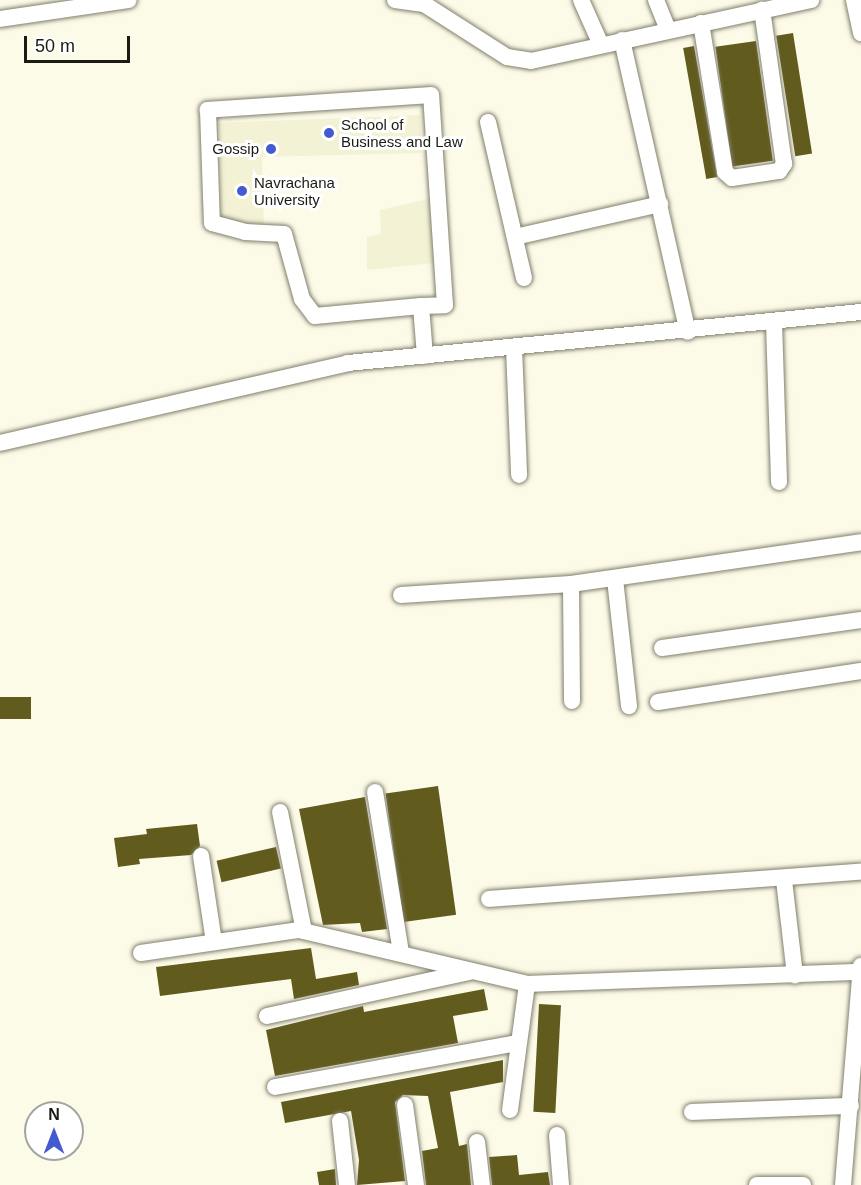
<!DOCTYPE html>
<html>
<head>
<meta charset="utf-8">
<style>
	body { margin:0 }
	#map { position:relative; width:861px; height:1185px; overflow:hidden; background:#fcfbe7; font-family:Helvetica,sans-serif }
	div>[style] { position:absolute }
	.built>* { inset:0; background:#f3f2d5 }
	.building>* { inset:0; background:#615b1e; transform-origin:0 0 }
	.roads { filter:drop-shadow(0 0 2px #807f6c) drop-shadow(0 0 2px #807f6c) }
	.minor>* { height:16px; margin:-8px; padding:0 8px; transform-origin:8px; border-radius:8px; background:#fff }
	.dots>* { width:16px; height:16px; translate:-50% -50%; box-sizing:border-box; border:3px solid #fff; border-radius:50% }
	span { translate:-50% -50%; white-space:nowrap; text-align:center; line-height:1.15; -webkit-text-stroke:6px #fff; paint-order:stroke }
	.poi-label { font-size:15px; color:#1b1b14 }
	.left { translate:0 -50%; text-align:left }
	.right { translate:-100% -50%; text-align:right }
	.north { position:absolute; left:24px; top:1101px; width:60px; height:60px; box-sizing:border-box; background:#fff; border:2px solid #a4a4a1; border-radius:50%; rotate:0deg; font-size:16px; font-weight:700; line-height:24px; text-align:center; color:#1b1b14 }
	.north::after { content:''; display:block; margin:auto; width:21px; height:27px; background:#445bcf; clip-path:polygon(50% 0,100% 100%,50% 72%,0 100%) }
	.scale { position:absolute; left:24px; top:36px; width:106px; height:27px; box-sizing:border-box; border:3px solid #1b1b14; border-top:0; padding-left:8px; font-size:18px; line-height:21px; white-space:nowrap; color:#1b1b14; -webkit-text-stroke:4px #fff; paint-order:stroke }
</style>
</head>
<body>
<div id="map">
	<div class="built">
		<i style="clip-path:polygon(420px 115px,422px 153px,262px 157px,264px 226px,222px 227px,219px 123px)"></i>
		<i style="clip-path:polygon(432px 198px,434px 263px,367px 270px,367px 237px,381px 234px,380px 210px)"></i>
	</div>
	<div class="building">
		<i style="left:793px;top:33px;width:122px;height:17px;rotate:81deg"></i>
		<i style="left:756px;top:41px;width:121px;height:41px;rotate:82deg"></i>
		<i style="left:694px;top:46px;width:133px;height:11px;rotate:80deg"></i>
		<i style="left:0;top:697px;width:31px;height:22px"></i>
		<i style="left:438px;top:786px;width:130px;height:53px;rotate:82deg"></i>
		<i style="clip-path:polygon(365px 797px,387px 929px,362px 932px,360px 923px,323px 925px,299px 809px)"></i>
		<i style="clip-path:polygon(197px 824px,200px 846px,191px 855px,139px 859px,140px 864px,118px 867px,114px 838px,147px 834px,146px 829px)"></i>
		<i style="left:276px;top:847px;width:22px;height:61px;rotate:77deg"></i>
		<i style="clip-path:polygon(311px 948px,316px 979px,357px 972px,359px 985px,294px 999px,291px 979px,160px 996px,156px 967px)"></i>
		<i style="clip-path:polygon(484px 989px,488px 1010px,453px 1016px,458px 1043px,275px 1076px,266px 1030px,363px 1006px,364px 1012px)"></i>
		<i style="left:539px;top:1004px;width:22px;height:108px;rotate:3deg"></i>
		<i style="clip-path:polygon(503px 1060px,503px 1082px,450px 1092px,459px 1146px,467px 1144px,471px 1185px,426px 1185px,422px 1151px,438px 1148px,428px 1096px,403px 1095px,395px 1102px,405px 1181px,357px 1185px,359px 1160px,351px 1111px,285px 1123px,281px 1102px)"></i>
		<i style="clip-path:polygon(517px 1155px,519px 1175px,548px 1172px,550px 1185px,492px 1185px,489px 1157px)"></i>
		<i style="clip-path:polygon(335px 1169px,336px 1185px,319px 1185px,317px 1172px)"></i>
	</div>
	<div class="roads">
		<div class="minor">
			<i style="left:395px;top:0;width:29px;rotate:8deg"></i>
			<i style="left:424px;top:4px;width:98px;rotate:32.6deg"></i>
			<i style="left:507px;top:57px;width:24px;rotate:9deg"></i>
			<i style="left:531px;top:61px;width:287px;rotate:-12.3deg"></i>
			<i style="left:581px;top:0;width:49px;rotate:66deg"></i>
			<i style="left:656px;top:0;width:32px;rotate:68deg"></i>
			<i style="left:854px;top:0;width:34px;rotate:78deg"></i>
			<i style="left:0;top:19px;width:130px;rotate:-8.4deg"></i>
			<i style="left:701px;top:23px;width:151px;rotate:80.8deg"></i>
			<i style="left:725px;top:172px;width:9px;rotate:41deg"></i>
			<i style="left:732px;top:178px;width:48px;rotate:-8.5deg"></i>
			<i style="left:779px;top:171px;width:9px;rotate:-54deg"></i>
			<i style="left:784px;top:164px;width:156px;rotate:-98.1deg"></i>
			<i style="left:622px;top:40px;width:299px;rotate:77.3deg"></i>
			<i style="left:488px;top:122px;width:160px;rotate:77deg"></i>
			<i style="left:515px;top:237px;width:149px;rotate:-12.8deg"></i>
			<i style="left:421px;top:306px;width:24px;rotate:-2deg"></i>
			<i style="left:445px;top:305px;width:210px;rotate:-93.8deg"></i>
			<i style="left:431px;top:95px;width:224px;rotate:176.2deg"></i>
			<i style="left:208px;top:110px;width:113px;rotate:88deg"></i>
			<i style="left:212px;top:223px;width:34px;rotate:15deg"></i>
			<i style="left:245px;top:232px;width:39px;rotate:3deg"></i>
			<i style="left:284px;top:234px;width:67px;rotate:74.5deg"></i>
			<i style="left:302px;top:299px;width:21px;rotate:53deg"></i>
			<i style="left:315px;top:316px;width:106px;rotate:-5.4deg"></i>
			<i style="left:421px;top:306px;width:50px;rotate:85.4deg"></i>
			<i style="left:774px;top:322px;width:160px;rotate:88.2deg"></i>
			<i style="left:514px;top:348px;width:127px;rotate:87.7deg"></i>
			<i style="left:0;top:443px;width:357px;rotate:-12.9deg"></i>
			<i style="left:348px;top:363px;width:516px;rotate:-5.68deg"></i>
			<i style="left:615px;top:579px;width:128px;rotate:83.7deg"></i>
			<i style="left:571px;top:584px;width:117px;rotate:89.5deg"></i>
			<i style="left:401px;top:595px;width:170px;rotate:-3.7deg"></i>
			<i style="left:571px;top:584px;width:293px;rotate:-8.2deg"></i>
			<i style="left:662px;top:648px;width:201px;rotate:-8deg"></i>
			<i style="left:658px;top:702px;width:205px;rotate:-8.7deg"></i>
			<i style="left:375px;top:792px;width:163px;rotate:80.8deg"></i>
			<i style="left:280px;top:812px;width:121px;rotate:78.6deg"></i>
			<i style="left:201px;top:856px;width:87px;rotate:81.4deg"></i>
			<i style="left:784px;top:880px;width:96px;rotate:83.4deg"></i>
			<i style="left:489px;top:899px;width:373px;rotate:-4.2deg"></i>
			<i style="left:141px;top:953px;width:160px;rotate:-8.3deg"></i>
			<i style="left:299px;top:930px;width:234px;rotate:13.3deg"></i>
			<i style="left:527px;top:984px;width:333px;rotate:-2.1deg"></i>
			<i style="left:267px;top:1016px;width:207px;rotate:-12.3deg"></i>
			<i style="left:275px;top:1087px;width:247px;rotate:-10.3deg"></i>
			<i style="left:405px;top:1105px;width:81px;rotate:82.2deg"></i>
			<i style="left:510px;top:1110px;width:127px;rotate:-82.3deg"></i>
			<i style="left:692px;top:1112px;width:159px;rotate:-2.2deg"></i>
			<i style="left:340px;top:1121px;width:64px;rotate:83.8deg"></i>
			<i style="left:557px;top:1135px;width:50px;rotate:85.4deg"></i>
			<i style="left:477px;top:1142px;width:43px;rotate:83.4deg"></i>
			<i style="left:757px;top:1185px;width:46px"></i>
			<i style="left:843px;top:1185px;width:220px;rotate:-85.3deg"></i>
		</div>
	</div>
	<div class="dots">
		<i style="left:329px;top:133px;background:#445bcf"></i>
		<i style="left:271px;top:149px;background:#445bcf"></i>
		<i style="left:242px;top:191px;background:#445bcf"></i>
	</div>
	<div class="poi-label">
		<span class="left" style="left:341px;top:133px">School of<br>Business and Law</span>
		<span class="right" style="left:259px;top:149px">Gossip</span>
		<span class="left" style="left:254px;top:191px">Navrachana<br>University</span>
	</div>
	<div class="north">N</div>
	<div class="scale">50 m</div>
</div>
</body>
</html>
